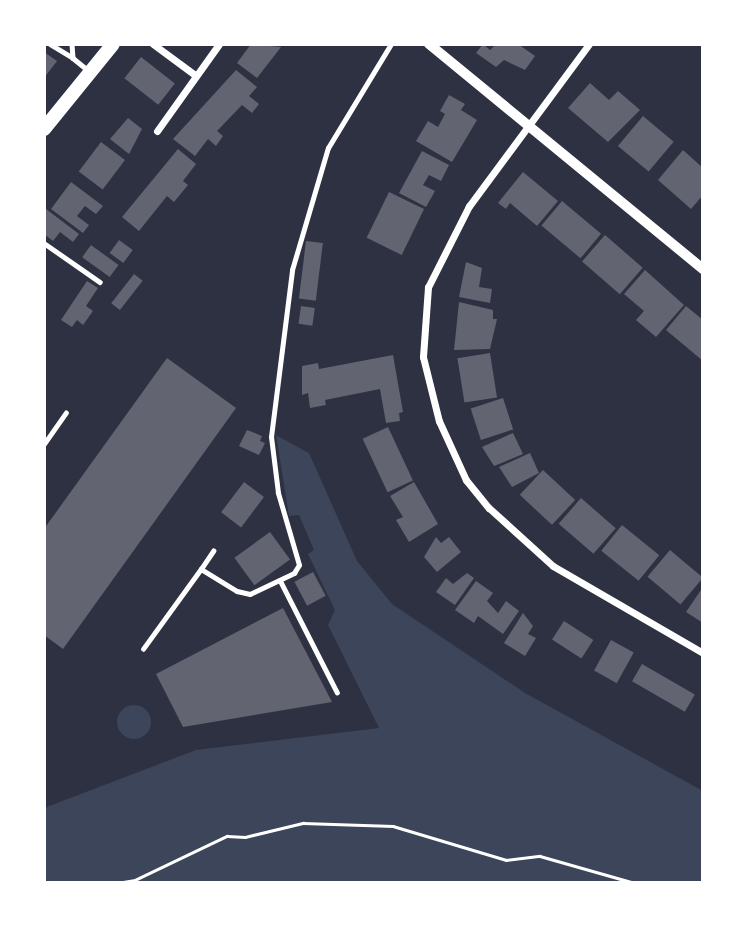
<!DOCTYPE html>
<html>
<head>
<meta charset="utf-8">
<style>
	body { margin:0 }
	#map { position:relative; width:747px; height:927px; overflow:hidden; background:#2d3142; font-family:Raleway,sans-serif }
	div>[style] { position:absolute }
	.green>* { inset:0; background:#3c4559 }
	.round { border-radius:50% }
	.building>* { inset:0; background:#626471; transform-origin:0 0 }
	.path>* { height:2.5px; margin:-1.25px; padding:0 1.25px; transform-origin:1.25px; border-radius:1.25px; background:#fff }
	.service>* { height:4.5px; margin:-2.25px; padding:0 2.25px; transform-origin:2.25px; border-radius:2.25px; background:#fff }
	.minor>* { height:7px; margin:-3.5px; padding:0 3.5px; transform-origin:3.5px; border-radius:3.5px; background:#fff }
	.tertiary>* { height:10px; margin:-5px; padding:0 5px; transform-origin:5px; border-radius:5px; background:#fff }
	.primary>* { height:14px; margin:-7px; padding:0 7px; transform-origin:7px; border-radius:7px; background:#fff }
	span { translate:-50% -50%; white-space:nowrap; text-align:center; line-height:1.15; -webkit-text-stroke:7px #fff; paint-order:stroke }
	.frame { position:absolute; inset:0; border:46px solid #fff; pointer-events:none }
</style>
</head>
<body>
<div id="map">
	<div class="green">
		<i style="clip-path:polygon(276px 435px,309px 453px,357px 561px,392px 604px,525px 693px,703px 791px,703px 883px,44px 883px,44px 808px,196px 750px,379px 728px,328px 625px,335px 610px,308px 554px,314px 550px,299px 515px,289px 516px)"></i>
		<i class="round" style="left:117px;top:705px;width:34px;height:34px"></i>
	</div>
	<div class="building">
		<i style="clip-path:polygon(251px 44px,281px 47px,257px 78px,237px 63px)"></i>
		<i style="clip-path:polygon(483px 44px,490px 50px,496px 44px,518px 44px,535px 56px,525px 70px,504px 60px,496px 67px,476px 53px)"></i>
		<i style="clip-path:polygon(44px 52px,57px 61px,44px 78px)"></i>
		<i style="left:141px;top:57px;width:43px;height:27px;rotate:38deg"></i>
		<i style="clip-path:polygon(236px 70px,257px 87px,249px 96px,259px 104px,252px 113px,242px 105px,217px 131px,223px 136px,216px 146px,208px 139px,195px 156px,173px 139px)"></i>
		<i style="clip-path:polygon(590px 83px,609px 100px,618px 91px,640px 110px,608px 142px,568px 108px)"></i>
		<i style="clip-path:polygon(449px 95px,465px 104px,461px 110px,477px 120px,452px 162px,416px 141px,428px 121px,438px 127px,445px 114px,440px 111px)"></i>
		<i style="left:643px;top:116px;width:40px;height:39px;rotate:40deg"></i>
		<i style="clip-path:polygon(128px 118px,142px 129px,129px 154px,110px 139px)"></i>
		<i style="left:101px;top:142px;width:30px;height:37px;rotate:37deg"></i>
		<i style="clip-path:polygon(178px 149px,196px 164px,183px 181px,188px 185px,174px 202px,167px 196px,139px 231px,122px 217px)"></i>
		<i style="clip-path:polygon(683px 150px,703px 168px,703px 195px,691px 209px,658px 180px)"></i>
		<i style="clip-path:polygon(422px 151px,449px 165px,441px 181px,429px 175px,423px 185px,435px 191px,426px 207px,399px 193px)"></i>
		<i style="clip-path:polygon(523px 172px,558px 201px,537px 226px,510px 203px,506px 209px,498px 203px)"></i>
		<i style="clip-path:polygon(71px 182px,103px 206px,96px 214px,85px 206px,77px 216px,89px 225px,83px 233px,51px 209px)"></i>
		<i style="left:389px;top:192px;width:39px;height:51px;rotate:26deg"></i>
		<i style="left:562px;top:201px;width:51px;height:32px;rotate:40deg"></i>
		<i style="clip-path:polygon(46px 209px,79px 234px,73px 242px,60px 232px,53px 241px,44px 234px)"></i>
		<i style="left:605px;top:235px;width:50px;height:35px;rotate:41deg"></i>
		<i style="left:119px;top:240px;width:17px;height:16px;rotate:36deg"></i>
		<i style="left:306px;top:241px;width:17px;height:58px;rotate:7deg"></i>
		<i style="left:91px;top:245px;width:34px;height:15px;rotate:36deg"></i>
		<i style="clip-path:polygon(466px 262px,482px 268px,479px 287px,492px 289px,490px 303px,459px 297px)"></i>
		<i style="clip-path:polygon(645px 270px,684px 305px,656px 337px,636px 320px,644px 311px,624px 294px)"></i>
		<i style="left:134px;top:274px;width:11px;height:37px;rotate:38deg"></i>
		<i style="clip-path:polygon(87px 281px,98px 288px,86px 306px,93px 311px,83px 325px,77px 320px,72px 327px,61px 320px)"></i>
		<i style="clip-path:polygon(459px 302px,493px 310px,493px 319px,497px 319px,490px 349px,454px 350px)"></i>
		<i style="left:301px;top:306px;width:14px;height:18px;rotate:8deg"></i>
		<i style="clip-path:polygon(686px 306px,703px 320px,703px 361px,666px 330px)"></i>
		<i style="left:490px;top:353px;width:45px;height:33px;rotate:81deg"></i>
		<i style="clip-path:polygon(393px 355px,403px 412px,399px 413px,400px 421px,386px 423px,380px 389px,325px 400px,326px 405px,310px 408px,308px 393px,302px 395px,302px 366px,318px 363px,319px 369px)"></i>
		<i style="clip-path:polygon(167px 358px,236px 408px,63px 649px,44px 635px,44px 529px)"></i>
		<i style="left:503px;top:398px;width:33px;height:34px;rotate:72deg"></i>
		<i style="left:388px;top:427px;width:59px;height:28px;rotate:65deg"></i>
		<i style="clip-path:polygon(247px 430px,262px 436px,260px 441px,265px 443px,259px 455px,239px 446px)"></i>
		<i style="clip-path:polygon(513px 433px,523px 454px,494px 466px,482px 447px)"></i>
		<i style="clip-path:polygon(530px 453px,539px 473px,512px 487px,499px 467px)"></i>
		<i style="left:543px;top:470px;width:44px;height:34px;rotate:43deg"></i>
		<i style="left:244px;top:482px;width:25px;height:38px;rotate:37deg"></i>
		<i style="clip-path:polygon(414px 482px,438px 524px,409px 542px,396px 520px,403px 517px,390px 496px)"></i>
		<i style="left:581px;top:498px;width:46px;height:34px;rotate:41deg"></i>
		<i style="left:622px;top:525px;width:48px;height:33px;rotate:39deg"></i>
		<i style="left:270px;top:532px;width:34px;height:44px;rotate:54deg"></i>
		<i style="clip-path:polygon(436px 537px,441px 543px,449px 537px,461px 552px,437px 572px,424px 557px)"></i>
		<i style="left:670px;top:550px;width:43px;height:35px;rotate:40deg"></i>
		<i style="left:313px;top:572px;width:27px;height:21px;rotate:62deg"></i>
		<i style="clip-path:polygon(467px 573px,474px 578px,455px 605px,436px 592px,446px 578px,453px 584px)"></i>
		<i style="clip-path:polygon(476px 581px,493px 593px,487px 601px,498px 613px,506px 601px,519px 611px,503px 634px,478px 616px,474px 623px,455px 610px)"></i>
		<i style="clip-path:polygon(703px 587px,703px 623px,686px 612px)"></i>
		<i style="clip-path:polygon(283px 608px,332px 702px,183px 727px,156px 674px)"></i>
		<i style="clip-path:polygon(523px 613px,533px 626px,528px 634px,536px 638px,525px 656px,504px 643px)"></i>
		<i style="left:564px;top:621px;width:35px;height:22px;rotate:33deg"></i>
		<i style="left:611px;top:640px;width:26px;height:35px;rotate:29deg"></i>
		<i style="left:642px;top:664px;width:61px;height:20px;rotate:30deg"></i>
	</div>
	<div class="path">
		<i style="left:117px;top:883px;width:18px;rotate:-9deg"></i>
		<i style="left:135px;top:880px;width:102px;rotate:-25.6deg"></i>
		<i style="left:227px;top:836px;width:18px;rotate:3deg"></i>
		<i style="left:245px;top:837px;width:60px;rotate:-13.6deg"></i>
		<i style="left:303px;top:823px;width:90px;rotate:1.9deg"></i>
		<i style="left:393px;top:826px;width:118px;rotate:16.7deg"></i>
		<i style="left:506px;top:860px;width:34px;rotate:-7deg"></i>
		<i style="left:540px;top:856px;width:99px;rotate:15.9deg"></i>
	</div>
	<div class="service">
		<i style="left:50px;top:44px;width:27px;rotate:31deg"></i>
		<i style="left:72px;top:44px;width:14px;rotate:86deg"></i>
		<i style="left:73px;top:58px;width:21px;rotate:39deg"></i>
		<i style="left:44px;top:243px;width:68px;rotate:34.9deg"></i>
		<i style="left:44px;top:444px;width:38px;rotate:-55deg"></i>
		<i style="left:201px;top:569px;width:22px;rotate:-56deg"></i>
		<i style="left:280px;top:580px;width:126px;rotate:63deg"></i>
		<i style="left:143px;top:649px;width:99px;rotate:-54.1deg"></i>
		<i style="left:201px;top:569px;width:42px;rotate:31.4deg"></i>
		<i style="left:237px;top:591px;width:13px;rotate:13deg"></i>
		<i style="left:250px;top:594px;width:49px;rotate:-25.5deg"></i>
		<i style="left:294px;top:573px;width:9px;rotate:-58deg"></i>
		<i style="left:299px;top:565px;width:75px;rotate:-106.3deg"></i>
		<i style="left:278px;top:493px;width:56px;rotate:-97.1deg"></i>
		<i style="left:271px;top:437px;width:168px;rotate:-82.8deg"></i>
		<i style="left:292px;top:270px;width:127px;rotate:-73.6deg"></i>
		<i style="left:328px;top:148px;width:122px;rotate:-58.8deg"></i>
	</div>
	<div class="minor">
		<i style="left:153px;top:44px;width:52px;rotate:36.4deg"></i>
		<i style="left:589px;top:44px;width:202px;rotate:126.5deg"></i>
		<i style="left:469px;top:206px;width:91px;rotate:116.8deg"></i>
		<i style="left:428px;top:287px;width:70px;rotate:94.1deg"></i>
		<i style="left:423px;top:357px;width:66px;rotate:76deg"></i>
		<i style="left:439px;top:421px;width:65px;rotate:65.4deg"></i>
		<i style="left:466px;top:480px;width:36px;rotate:51deg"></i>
		<i style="left:489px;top:508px;width:86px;rotate:42.2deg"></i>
		<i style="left:553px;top:566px;width:173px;rotate:30.1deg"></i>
		<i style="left:157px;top:131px;width:107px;rotate:-54.5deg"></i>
	</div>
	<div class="tertiary">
		<i style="left:429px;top:44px;width:355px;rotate:39.4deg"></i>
	</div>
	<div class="primary">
		<i style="left:44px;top:129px;width:109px;rotate:-50.9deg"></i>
	</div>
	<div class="frame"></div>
</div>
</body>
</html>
